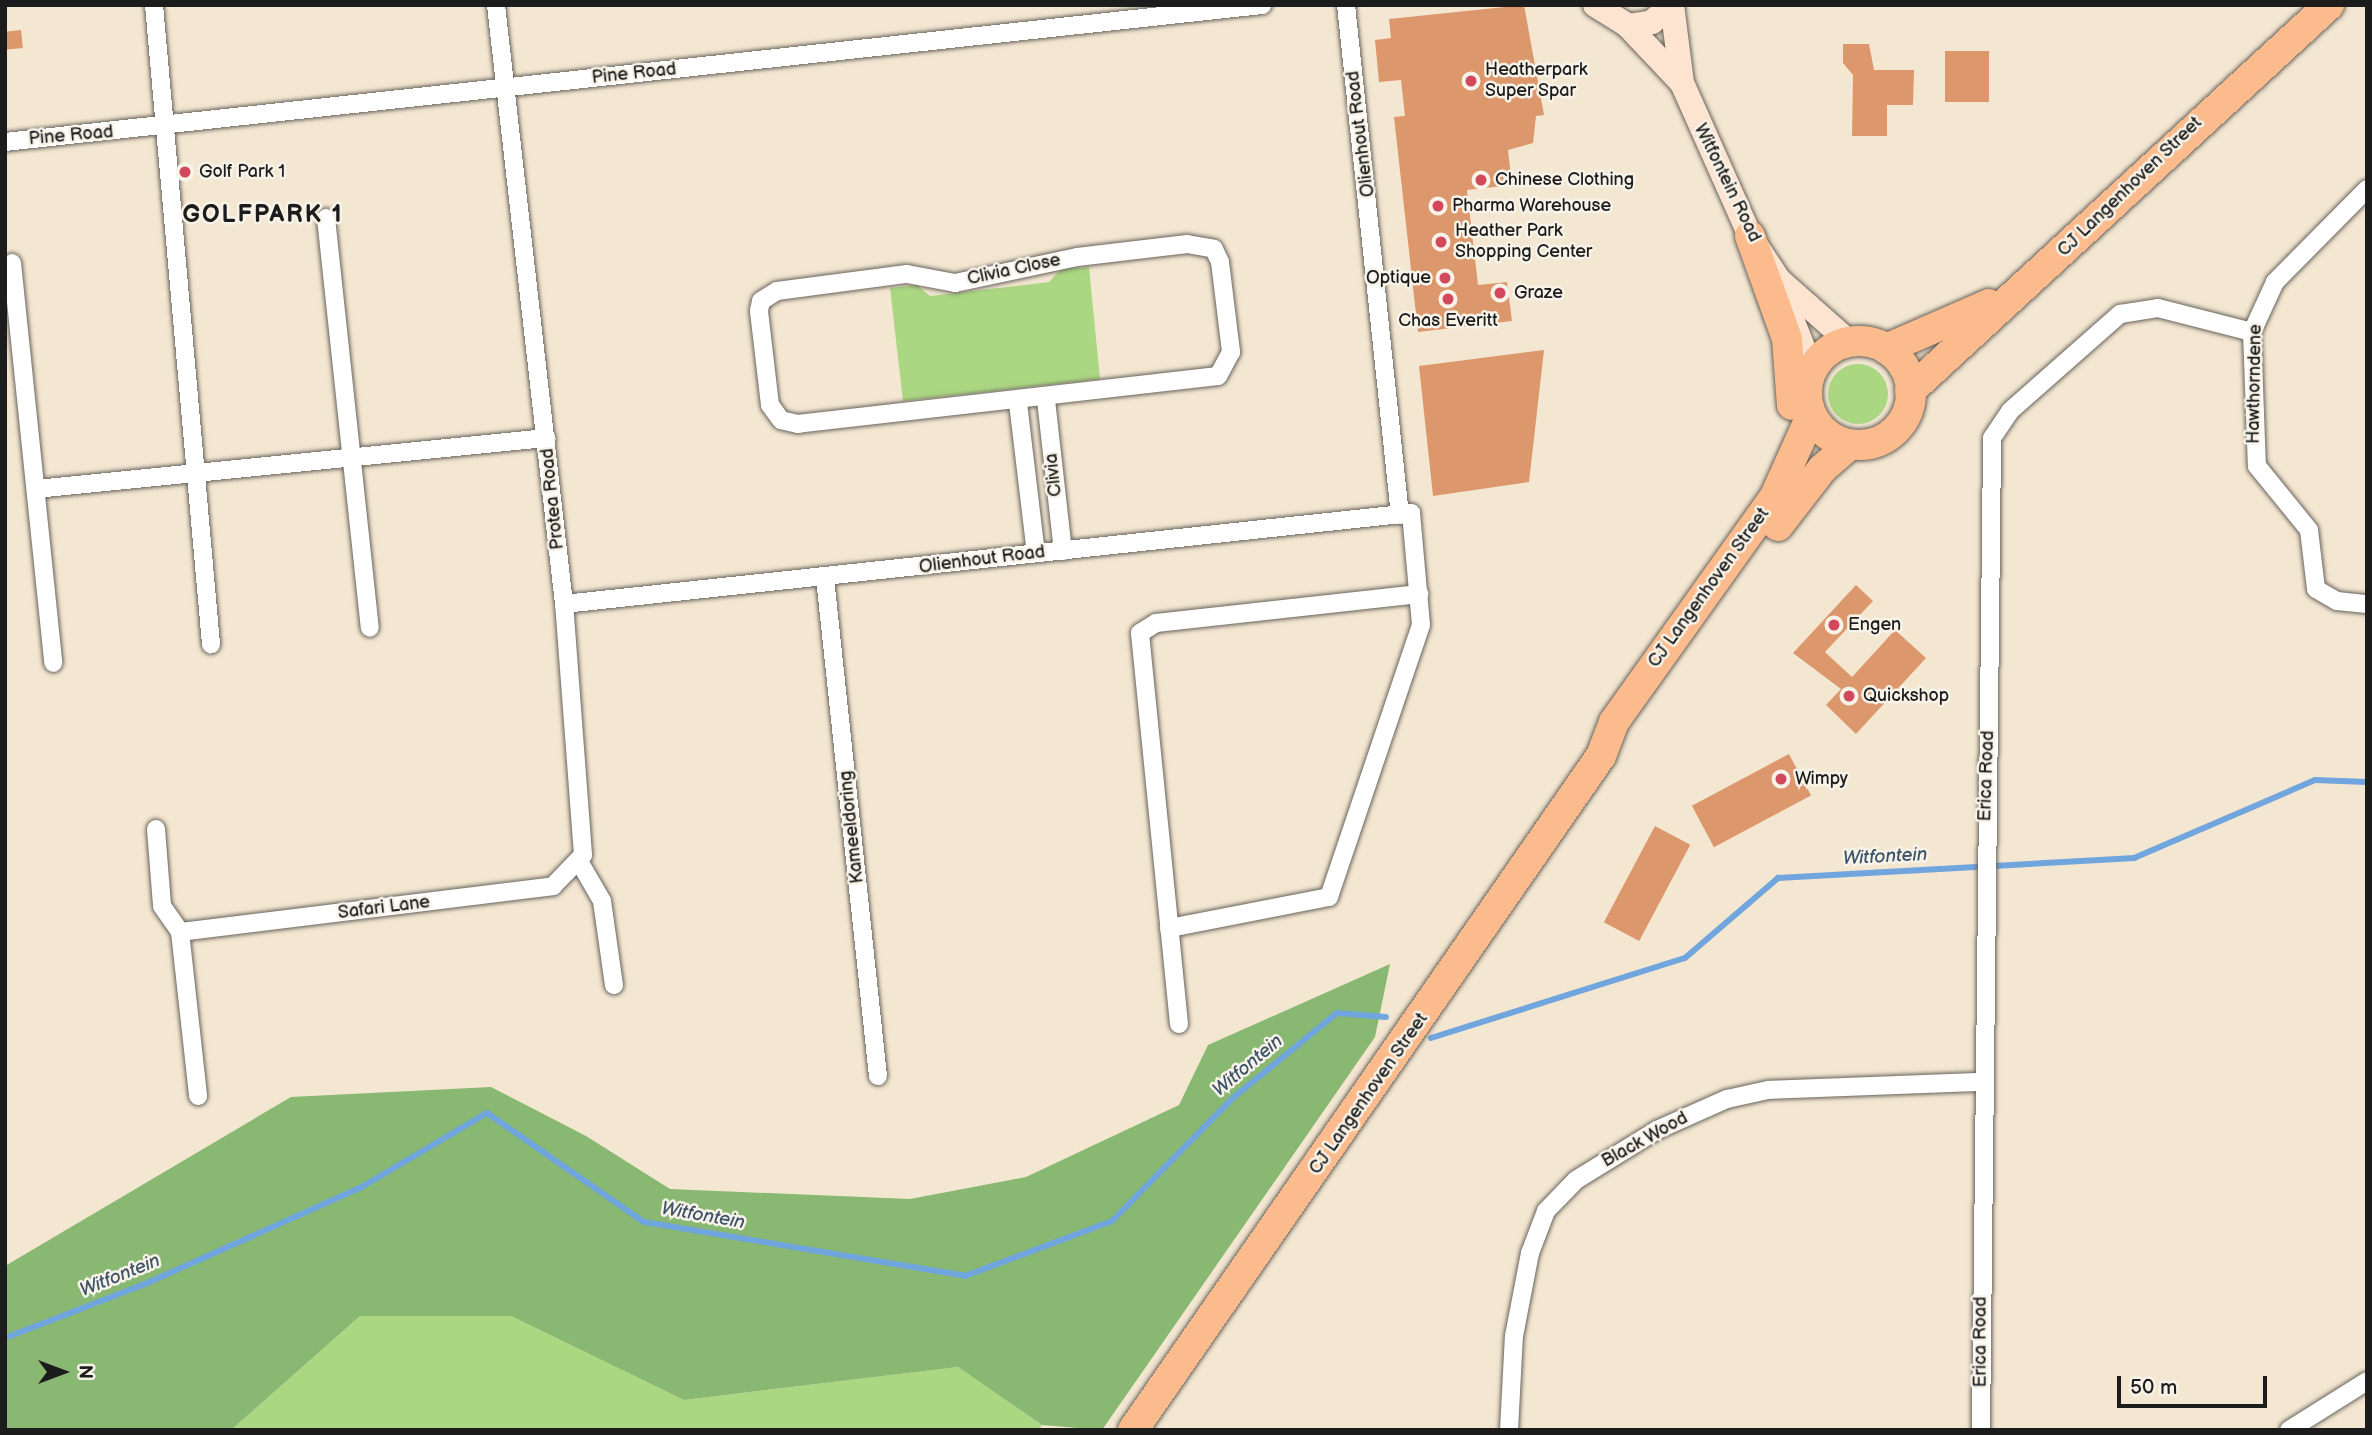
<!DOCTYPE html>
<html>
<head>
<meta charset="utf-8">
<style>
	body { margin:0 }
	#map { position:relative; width:2372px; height:1435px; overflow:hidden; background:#f4e7d2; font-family:"Balsamiq Sans",sans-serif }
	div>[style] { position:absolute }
	.green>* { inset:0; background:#abd783 }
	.round { border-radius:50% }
	.forest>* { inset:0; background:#88b871 }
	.stream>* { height:6px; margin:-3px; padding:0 3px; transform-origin:3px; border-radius:3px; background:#71a5de }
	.building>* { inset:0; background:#dc986c; transform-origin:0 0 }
	.roads { filter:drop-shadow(0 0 2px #68635c) drop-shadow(0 0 2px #68635c) }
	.minor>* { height:18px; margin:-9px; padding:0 9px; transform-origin:9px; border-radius:9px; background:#fff }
	.secondary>* { height:24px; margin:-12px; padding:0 12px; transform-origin:12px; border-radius:12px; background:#fde4d1 }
	.trunk>* { height:30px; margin:-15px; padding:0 15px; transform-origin:15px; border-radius:15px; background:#fbbb8c }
	.trunk>.ring { margin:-15px; padding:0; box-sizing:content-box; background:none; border:30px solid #fbbb8c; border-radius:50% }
	.dots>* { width:19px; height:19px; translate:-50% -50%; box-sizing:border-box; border:4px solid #f7f3e8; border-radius:50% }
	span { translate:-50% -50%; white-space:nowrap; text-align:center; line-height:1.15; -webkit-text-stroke:5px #f7f3e8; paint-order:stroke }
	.poi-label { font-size:18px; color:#1c1c1c }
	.left { translate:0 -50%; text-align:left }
	.right { translate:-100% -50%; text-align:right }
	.street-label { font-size:18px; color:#1c1c1c }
	.water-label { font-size:19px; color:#3e536a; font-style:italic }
	.district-label { font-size:24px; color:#1c1c1c; font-weight:700; letter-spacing:2px }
	.frame { position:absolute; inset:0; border:7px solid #1c1c1c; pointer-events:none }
	.north { position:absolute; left:28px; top:1337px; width:70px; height:70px; -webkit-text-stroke:5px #f7f3e8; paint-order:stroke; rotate:90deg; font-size:19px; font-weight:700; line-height:28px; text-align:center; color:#1c1c1c }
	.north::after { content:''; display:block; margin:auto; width:24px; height:32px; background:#1c1c1c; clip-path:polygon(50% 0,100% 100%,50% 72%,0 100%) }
	.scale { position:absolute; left:2117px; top:1376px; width:150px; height:32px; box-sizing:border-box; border:4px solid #1c1c1c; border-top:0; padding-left:9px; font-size:21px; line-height:24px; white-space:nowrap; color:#1c1c1c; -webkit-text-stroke:5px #f7f3e8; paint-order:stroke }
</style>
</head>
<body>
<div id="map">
	<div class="green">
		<i style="clip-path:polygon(1089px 267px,1100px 379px,903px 401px,890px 288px,917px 285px,930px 296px,1049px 282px,1061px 269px)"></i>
		<i class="round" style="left:1828px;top:364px;width:60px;height:60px"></i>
		<i style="clip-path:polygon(360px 1316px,511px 1316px,684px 1400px,958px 1367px,1042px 1425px,1039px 1430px,231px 1430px)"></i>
	</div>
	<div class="forest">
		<i style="clip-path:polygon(1390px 964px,1375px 1037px,1102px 1430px,1042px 1425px,958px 1367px,684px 1400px,511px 1316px,360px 1316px,231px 1430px,5px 1430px,5px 1266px,291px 1097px,491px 1087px,586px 1136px,670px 1189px,910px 1199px,1026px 1177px,1179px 1105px,1208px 1045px)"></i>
	</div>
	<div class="stream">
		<i style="left:1431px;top:1038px;width:266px;rotate:-17.5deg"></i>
		<i style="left:1685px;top:958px;width:123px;rotate:-40.7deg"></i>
		<i style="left:1778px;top:878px;width:357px;rotate:-3.2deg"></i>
		<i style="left:2134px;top:858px;width:197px;rotate:-23.3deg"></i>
		<i style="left:2315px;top:780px;width:52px;rotate:2.2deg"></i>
		<i style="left:5px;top:1338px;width:150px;rotate:-21.1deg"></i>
		<i style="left:145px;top:1284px;width:235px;rotate:-24.1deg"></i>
		<i style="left:360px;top:1188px;width:147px;rotate:-30.6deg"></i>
		<i style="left:487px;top:1113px;width:191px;rotate:34.8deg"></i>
		<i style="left:644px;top:1222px;width:326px;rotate:9.5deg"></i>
		<i style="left:965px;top:1276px;width:157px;rotate:-20.5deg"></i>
		<i style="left:1112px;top:1221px;width:174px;rotate:-45.5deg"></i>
		<i style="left:1234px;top:1097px;width:133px;rotate:-39.2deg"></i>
		<i style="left:1337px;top:1013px;width:49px;rotate:4.7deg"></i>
	</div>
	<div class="building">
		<i style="clip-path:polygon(1524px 5px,1544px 115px,1536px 116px,1533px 143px,1508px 150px,1512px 185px,1467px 190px,1478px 285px,1507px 282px,1512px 321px,1418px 332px,1394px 117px,1405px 116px,1401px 80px,1379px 82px,1375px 40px,1391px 38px,1389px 19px)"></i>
		<i style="left:21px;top:30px;width:18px;height:16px;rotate:84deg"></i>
		<i style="clip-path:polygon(1843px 44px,1869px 44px,1874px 70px,1914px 70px,1913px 105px,1887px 105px,1887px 136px,1852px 136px,1853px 75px,1843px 63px)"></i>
		<i style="left:1945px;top:51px;width:44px;height:51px"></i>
		<i style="clip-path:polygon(1544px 350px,1529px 482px,1433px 496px,1419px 366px)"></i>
		<i style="clip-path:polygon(1856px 585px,1873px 601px,1825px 652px,1852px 677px,1895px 630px,1926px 658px,1856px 734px,1826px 705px,1841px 689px,1793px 653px)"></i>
		<i style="left:1789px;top:754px;width:47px;height:110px;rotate:62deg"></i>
		<i style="left:1655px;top:826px;width:40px;height:109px;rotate:28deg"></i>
	</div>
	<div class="roads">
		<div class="minor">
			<i style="left:154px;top:5px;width:642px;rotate:84.9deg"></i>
			<i style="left:1346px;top:5px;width:513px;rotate:83.96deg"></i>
			<i style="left:5px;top:142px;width:1265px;rotate:-6.22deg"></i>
			<i style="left:2367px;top:189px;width:131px;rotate:134.7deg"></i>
			<i style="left:2275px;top:282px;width:55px;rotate:114.7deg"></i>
			<i style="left:2252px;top:332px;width:134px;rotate:87.9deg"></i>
			<i style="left:2257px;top:466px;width:82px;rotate:50.9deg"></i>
			<i style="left:2309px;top:530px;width:59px;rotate:83.2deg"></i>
			<i style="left:2316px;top:589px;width:24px;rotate:30deg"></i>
			<i style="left:2337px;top:601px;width:30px;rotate:6deg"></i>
			<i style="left:326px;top:218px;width:412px;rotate:83.9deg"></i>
			<i style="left:1187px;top:244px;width:27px;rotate:10deg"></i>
			<i style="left:1214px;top:249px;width:14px;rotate:65deg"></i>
			<i style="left:1220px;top:262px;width:91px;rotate:83deg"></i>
			<i style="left:1231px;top:352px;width:27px;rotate:118deg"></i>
			<i style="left:1218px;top:376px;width:423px;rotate:173.5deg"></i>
			<i style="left:798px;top:424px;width:17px;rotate:-167deg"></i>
			<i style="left:781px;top:420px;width:19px;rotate:-126deg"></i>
			<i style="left:770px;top:405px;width:95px;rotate:-96.7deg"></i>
			<i style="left:759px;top:311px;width:10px;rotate:-79deg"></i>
			<i style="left:761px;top:301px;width:19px;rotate:-32deg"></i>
			<i style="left:777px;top:291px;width:131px;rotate:-7.5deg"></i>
			<i style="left:907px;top:274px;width:49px;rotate:10.6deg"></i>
			<i style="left:955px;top:283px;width:125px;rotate:-12deg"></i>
			<i style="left:1077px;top:257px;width:111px;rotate:-6.7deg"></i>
			<i style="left:12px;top:263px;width:402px;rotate:84.1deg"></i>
			<i style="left:1046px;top:400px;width:152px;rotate:83.6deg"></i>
			<i style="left:1018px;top:403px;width:151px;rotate:83.2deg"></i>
			<i style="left:36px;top:489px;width:513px;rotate:-5.71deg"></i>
			<i style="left:825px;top:578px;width:501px;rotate:83.93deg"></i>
			<i style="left:564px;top:604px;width:852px;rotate:-6.13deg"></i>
			<i style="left:1411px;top:513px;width:112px;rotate:84.9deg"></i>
			<i style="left:1421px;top:625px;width:287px;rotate:108.7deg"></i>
			<i style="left:1329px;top:897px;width:163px;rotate:169deg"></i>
			<i style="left:156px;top:829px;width:77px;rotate:85.5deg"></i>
			<i style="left:162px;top:906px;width:32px;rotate:55deg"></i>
			<i style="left:180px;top:932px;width:165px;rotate:83.7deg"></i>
			<i style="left:580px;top:863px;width:44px;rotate:59.9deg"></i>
			<i style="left:602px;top:901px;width:85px;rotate:81.9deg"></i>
			<i style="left:180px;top:932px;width:376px;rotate:-7deg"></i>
			<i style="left:553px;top:886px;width:43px;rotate:-45.9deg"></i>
			<i style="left:583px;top:855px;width:252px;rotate:-94.3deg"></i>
			<i style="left:564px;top:604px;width:603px;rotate:-96.48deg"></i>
			<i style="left:1179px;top:1024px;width:393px;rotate:-95.7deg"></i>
			<i style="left:1140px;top:633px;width:19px;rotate:-32deg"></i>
			<i style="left:1156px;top:623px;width:265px;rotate:-6.3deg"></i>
			<i style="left:1509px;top:1430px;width:94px;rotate:-87deg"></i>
			<i style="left:1514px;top:1336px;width:85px;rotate:-79.1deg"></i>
			<i style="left:1530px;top:1253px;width:45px;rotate:-69.1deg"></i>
			<i style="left:1546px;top:1211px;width:43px;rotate:-45.9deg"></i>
			<i style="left:1576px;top:1180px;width:95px;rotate:-31.7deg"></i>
			<i style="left:1657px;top:1130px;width:77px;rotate:-23.9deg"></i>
			<i style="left:1727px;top:1099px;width:42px;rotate:-12.4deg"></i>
			<i style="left:1768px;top:1090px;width:213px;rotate:-2.2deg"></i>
			<i style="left:1981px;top:1430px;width:992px;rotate:-89.36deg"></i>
			<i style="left:1992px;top:438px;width:32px;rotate:-56deg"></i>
			<i style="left:2010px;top:411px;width:147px;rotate:-41.4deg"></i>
			<i style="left:2120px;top:314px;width:38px;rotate:-9deg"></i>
			<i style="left:2158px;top:308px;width:97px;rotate:14.3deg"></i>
			<i style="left:2289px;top:1430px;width:92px;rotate:-32.1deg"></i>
		</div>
		<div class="secondary">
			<i style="left:1595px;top:5px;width:39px;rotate:32deg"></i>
			<i style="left:1628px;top:26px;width:24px;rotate:-9deg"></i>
			<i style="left:1652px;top:22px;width:25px;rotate:-42deg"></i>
			<i style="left:1672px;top:5px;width:79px;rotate:82.7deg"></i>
			<i style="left:1682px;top:83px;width:167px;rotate:66deg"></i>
			<i style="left:1750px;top:236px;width:53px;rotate:56.6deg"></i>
			<i style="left:1779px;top:280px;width:94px;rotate:41.5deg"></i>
			<i style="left:1628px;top:26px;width:76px;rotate:46.6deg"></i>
			<i style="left:1790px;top:314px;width:60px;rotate:68.6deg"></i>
		</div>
		<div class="trunk">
			<i style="left:1750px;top:236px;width:109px;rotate:70.2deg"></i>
			<i style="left:1787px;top:339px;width:66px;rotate:85.7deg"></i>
			<i class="ring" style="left:1807px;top:341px;width:74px;height:74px"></i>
			<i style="left:1886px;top:349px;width:112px;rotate:-23.6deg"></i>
			<i style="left:1910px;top:391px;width:570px;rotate:-42.65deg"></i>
			<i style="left:1778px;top:526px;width:72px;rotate:-52.3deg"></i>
			<i style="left:1822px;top:469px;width:37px;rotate:-41deg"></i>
			<i style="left:1133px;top:1430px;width:821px;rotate:-55.23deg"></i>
			<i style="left:1601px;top:756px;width:36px;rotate:-69deg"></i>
			<i style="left:1614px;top:722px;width:277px;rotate:-54.5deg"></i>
			<i style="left:1775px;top:496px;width:88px;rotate:-65.8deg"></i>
		</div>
	</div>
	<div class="dots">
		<i style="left:1471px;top:81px;background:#d1495b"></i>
		<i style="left:185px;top:172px;background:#d1495b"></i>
		<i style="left:1481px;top:180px;background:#d1495b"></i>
		<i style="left:1438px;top:206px;background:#d1495b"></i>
		<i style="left:1441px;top:242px;background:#d1495b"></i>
		<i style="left:1445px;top:278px;background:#d1495b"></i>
		<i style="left:1500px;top:293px;background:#d1495b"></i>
		<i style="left:1448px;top:299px;background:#d1495b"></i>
		<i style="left:1834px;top:625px;background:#d1495b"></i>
		<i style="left:1849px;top:696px;background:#d1495b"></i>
		<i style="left:1781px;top:779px;background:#d1495b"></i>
	</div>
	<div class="poi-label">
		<span class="left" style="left:1485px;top:81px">Heatherpark<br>Super Spar</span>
		<span class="left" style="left:199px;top:172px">Golf Park 1</span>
		<span class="left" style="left:1495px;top:180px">Chinese Clothing</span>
		<span class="left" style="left:1452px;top:206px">Pharma Warehouse</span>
		<span class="left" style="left:1455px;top:242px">Heather Park<br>Shopping Center</span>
		<span class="right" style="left:1431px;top:278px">Optique</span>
		<span class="left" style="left:1514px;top:293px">Graze</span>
		<span style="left:1448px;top:321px">Chas Everitt</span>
		<span class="left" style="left:1848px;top:625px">Engen</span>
		<span class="left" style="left:1863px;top:696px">Quickshop</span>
		<span class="left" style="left:1795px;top:779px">Wimpy</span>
	</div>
	<div class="street-label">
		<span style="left:634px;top:74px;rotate:-6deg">Pine Road</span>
		<span style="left:1361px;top:134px;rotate:-97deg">Olienhout Road</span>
		<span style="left:71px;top:136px;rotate:-5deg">Pine Road</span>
		<span style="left:1727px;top:183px;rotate:64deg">Witfontein Road</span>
		<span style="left:2130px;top:187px;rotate:-44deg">CJ Langenhoven Street</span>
		<span style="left:1014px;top:270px;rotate:-12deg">Clivia Close</span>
		<span style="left:2255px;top:384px;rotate:-89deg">Hawthorndene</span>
		<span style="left:1054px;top:475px;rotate:-96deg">Clivia</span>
		<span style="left:553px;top:499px;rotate:-96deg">Protea Road</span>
		<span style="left:982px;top:560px;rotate:-7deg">Olienhout Road</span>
		<span style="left:1709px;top:588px;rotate:-54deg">CJ Langenhoven Street</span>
		<span style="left:1987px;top:776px;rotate:-88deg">Erica Road</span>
		<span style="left:852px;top:827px;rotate:-96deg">Kameeldoring</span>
		<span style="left:384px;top:908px;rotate:-7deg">Safari Lane</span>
		<span style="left:1369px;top:1094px;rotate:-55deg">CJ Langenhoven Street</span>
		<span style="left:1645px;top:1140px;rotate:-29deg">Black Wood</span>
		<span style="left:1981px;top:1342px;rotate:-90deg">Erica Road</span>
	</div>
	<div class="water-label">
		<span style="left:1885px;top:857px;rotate:-3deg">Witfontein</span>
		<span style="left:1248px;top:1066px;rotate:-40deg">Witfontein</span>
		<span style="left:703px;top:1216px;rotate:10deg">Witfontein</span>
		<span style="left:120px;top:1276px;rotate:-22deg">Witfontein</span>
	</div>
	<div class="district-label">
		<span style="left:263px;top:215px">GOLFPARK 1</span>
	</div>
	<div class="frame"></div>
	<div class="north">N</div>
	<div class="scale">50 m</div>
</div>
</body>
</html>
